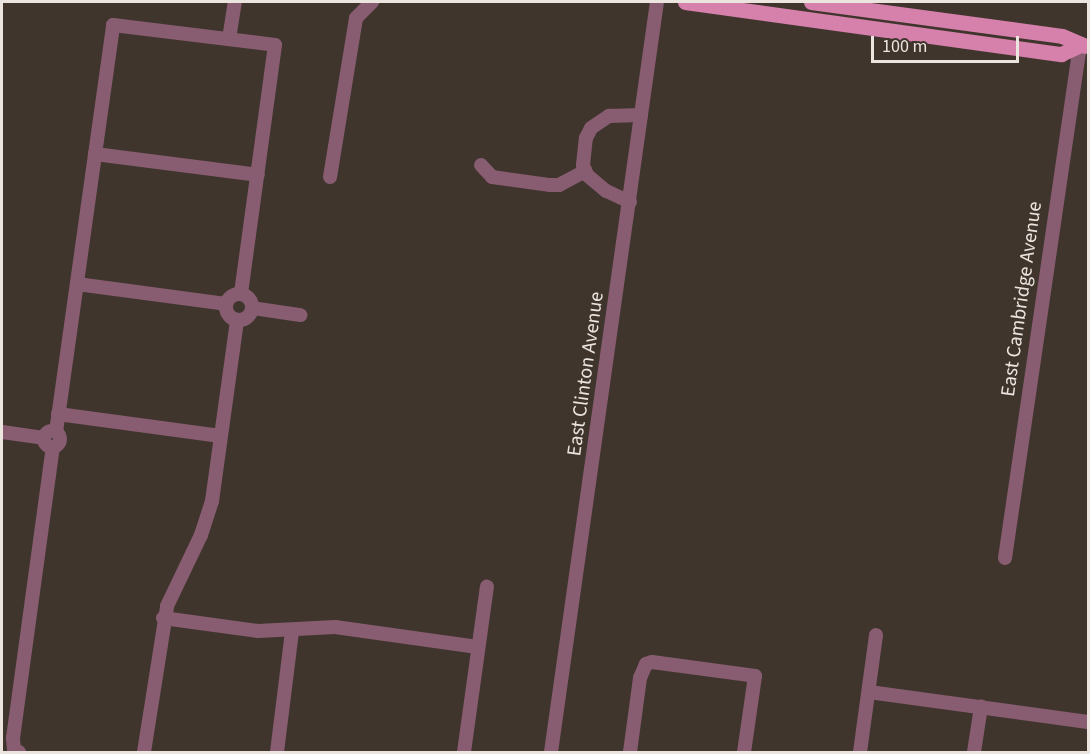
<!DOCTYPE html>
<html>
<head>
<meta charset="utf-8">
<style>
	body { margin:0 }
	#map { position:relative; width:1090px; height:754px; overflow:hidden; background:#40352c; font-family:"Source Sans 3",sans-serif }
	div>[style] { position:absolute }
	.minor>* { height:14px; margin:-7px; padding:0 7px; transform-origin:7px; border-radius:7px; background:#885d72 }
	.minor>.ring { margin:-7px; padding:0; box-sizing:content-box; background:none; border:14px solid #885d72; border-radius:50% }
	.major>* { height:15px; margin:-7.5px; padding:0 7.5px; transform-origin:7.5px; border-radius:7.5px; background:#d680ac }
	span { translate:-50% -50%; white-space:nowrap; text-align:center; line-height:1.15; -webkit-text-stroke:4.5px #40352c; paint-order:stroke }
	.street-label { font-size:20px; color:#ebe4df }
	.frame { position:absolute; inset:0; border:3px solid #ebe4df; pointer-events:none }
	.scale { position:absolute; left:871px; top:36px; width:148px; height:27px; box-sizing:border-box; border:3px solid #ebe4df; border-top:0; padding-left:8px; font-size:18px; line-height:21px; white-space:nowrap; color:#ebe4df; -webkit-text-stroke:4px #40352c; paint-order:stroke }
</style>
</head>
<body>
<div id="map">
	<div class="minor">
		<i style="left:229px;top:39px;width:37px;rotate:-81deg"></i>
		<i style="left:95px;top:154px;width:164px;rotate:7.3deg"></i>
		<i style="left:481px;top:165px;width:16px;rotate:47deg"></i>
		<i style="left:492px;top:177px;width:59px;rotate:7.9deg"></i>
		<i style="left:550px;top:185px;width:9px"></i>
		<i style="left:559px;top:185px;width:30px;rotate:-28deg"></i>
		<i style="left:330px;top:177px;width:161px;rotate:-80.7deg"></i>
		<i style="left:356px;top:18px;width:23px;rotate:-45deg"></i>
		<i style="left:630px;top:202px;width:26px;rotate:-155deg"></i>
		<i style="left:606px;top:191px;width:25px;rotate:-140deg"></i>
		<i style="left:587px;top:175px;width:11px;rotate:-112deg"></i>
		<i style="left:583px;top:165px;width:27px;rotate:-84deg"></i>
		<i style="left:586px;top:138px;width:11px;rotate:-63deg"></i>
		<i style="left:591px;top:128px;width:22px;rotate:-34deg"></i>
		<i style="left:609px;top:116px;width:32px;rotate:-2deg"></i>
		<i style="left:77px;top:284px;width:150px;rotate:7.6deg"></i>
		<i class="ring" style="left:226px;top:294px;width:12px;height:12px"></i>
		<i style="left:252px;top:308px;width:49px;rotate:8.3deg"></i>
		<i style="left:58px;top:414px;width:164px;rotate:7.7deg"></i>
		<i class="ring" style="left:44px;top:431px;width:2px;height:2px"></i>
		<i style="left:2px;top:432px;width:42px;rotate:8.1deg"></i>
		<i style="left:56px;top:432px;width:411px;rotate:-82deg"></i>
		<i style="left:113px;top:25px;width:163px;rotate:7deg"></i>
		<i style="left:275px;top:45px;width:251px;rotate:97.8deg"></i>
		<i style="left:1005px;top:558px;width:518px;rotate:-81.68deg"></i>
		<i style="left:163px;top:618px;width:96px;rotate:7.8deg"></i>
		<i style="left:258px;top:631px;width:77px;rotate:-3deg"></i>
		<i style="left:335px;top:627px;width:144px;rotate:8deg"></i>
		<i style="left:869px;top:692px;width:221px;rotate:7.8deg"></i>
		<i style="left:19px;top:752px;width:5px;rotate:-158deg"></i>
		<i style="left:14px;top:750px;width:12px;rotate:-95deg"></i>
		<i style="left:13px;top:738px;width:294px;rotate:-82.2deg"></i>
		<i style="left:144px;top:752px;width:148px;rotate:-81deg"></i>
		<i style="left:167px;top:606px;width:79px;rotate:-64.4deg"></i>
		<i style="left:201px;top:535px;width:36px;rotate:-72deg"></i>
		<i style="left:212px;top:501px;width:183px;rotate:-82.1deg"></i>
		<i style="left:277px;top:752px;width:122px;rotate:-82.9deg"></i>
		<i style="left:464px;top:752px;width:167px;rotate:-82.1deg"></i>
		<i style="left:551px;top:752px;width:757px;rotate:-81.96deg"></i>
		<i style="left:630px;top:752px;width:75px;rotate:-82.3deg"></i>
		<i style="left:640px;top:678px;width:15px;rotate:-67deg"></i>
		<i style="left:646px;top:664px;width:6px;rotate:-18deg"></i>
		<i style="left:652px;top:662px;width:104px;rotate:7.7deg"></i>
		<i style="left:755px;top:676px;width:77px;rotate:98.2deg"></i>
		<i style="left:860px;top:752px;width:118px;rotate:-82.2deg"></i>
		<i style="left:974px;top:752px;width:46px;rotate:-81.2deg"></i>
	</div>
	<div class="major">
		<i style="left:685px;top:2px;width:380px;rotate:7.9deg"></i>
		<i style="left:1061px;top:54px;width:21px;rotate:-25deg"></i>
		<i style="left:811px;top:2px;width:253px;rotate:7.7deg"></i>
		<i style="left:1062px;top:36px;width:25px;rotate:23deg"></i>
	</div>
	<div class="street-label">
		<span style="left:1022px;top:299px;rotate:-82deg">East Cambridge Avenue</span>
		<span style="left:586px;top:374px;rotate:-82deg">East Clinton Avenue</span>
	</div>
	<div class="frame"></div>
	<div class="scale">100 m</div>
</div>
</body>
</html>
